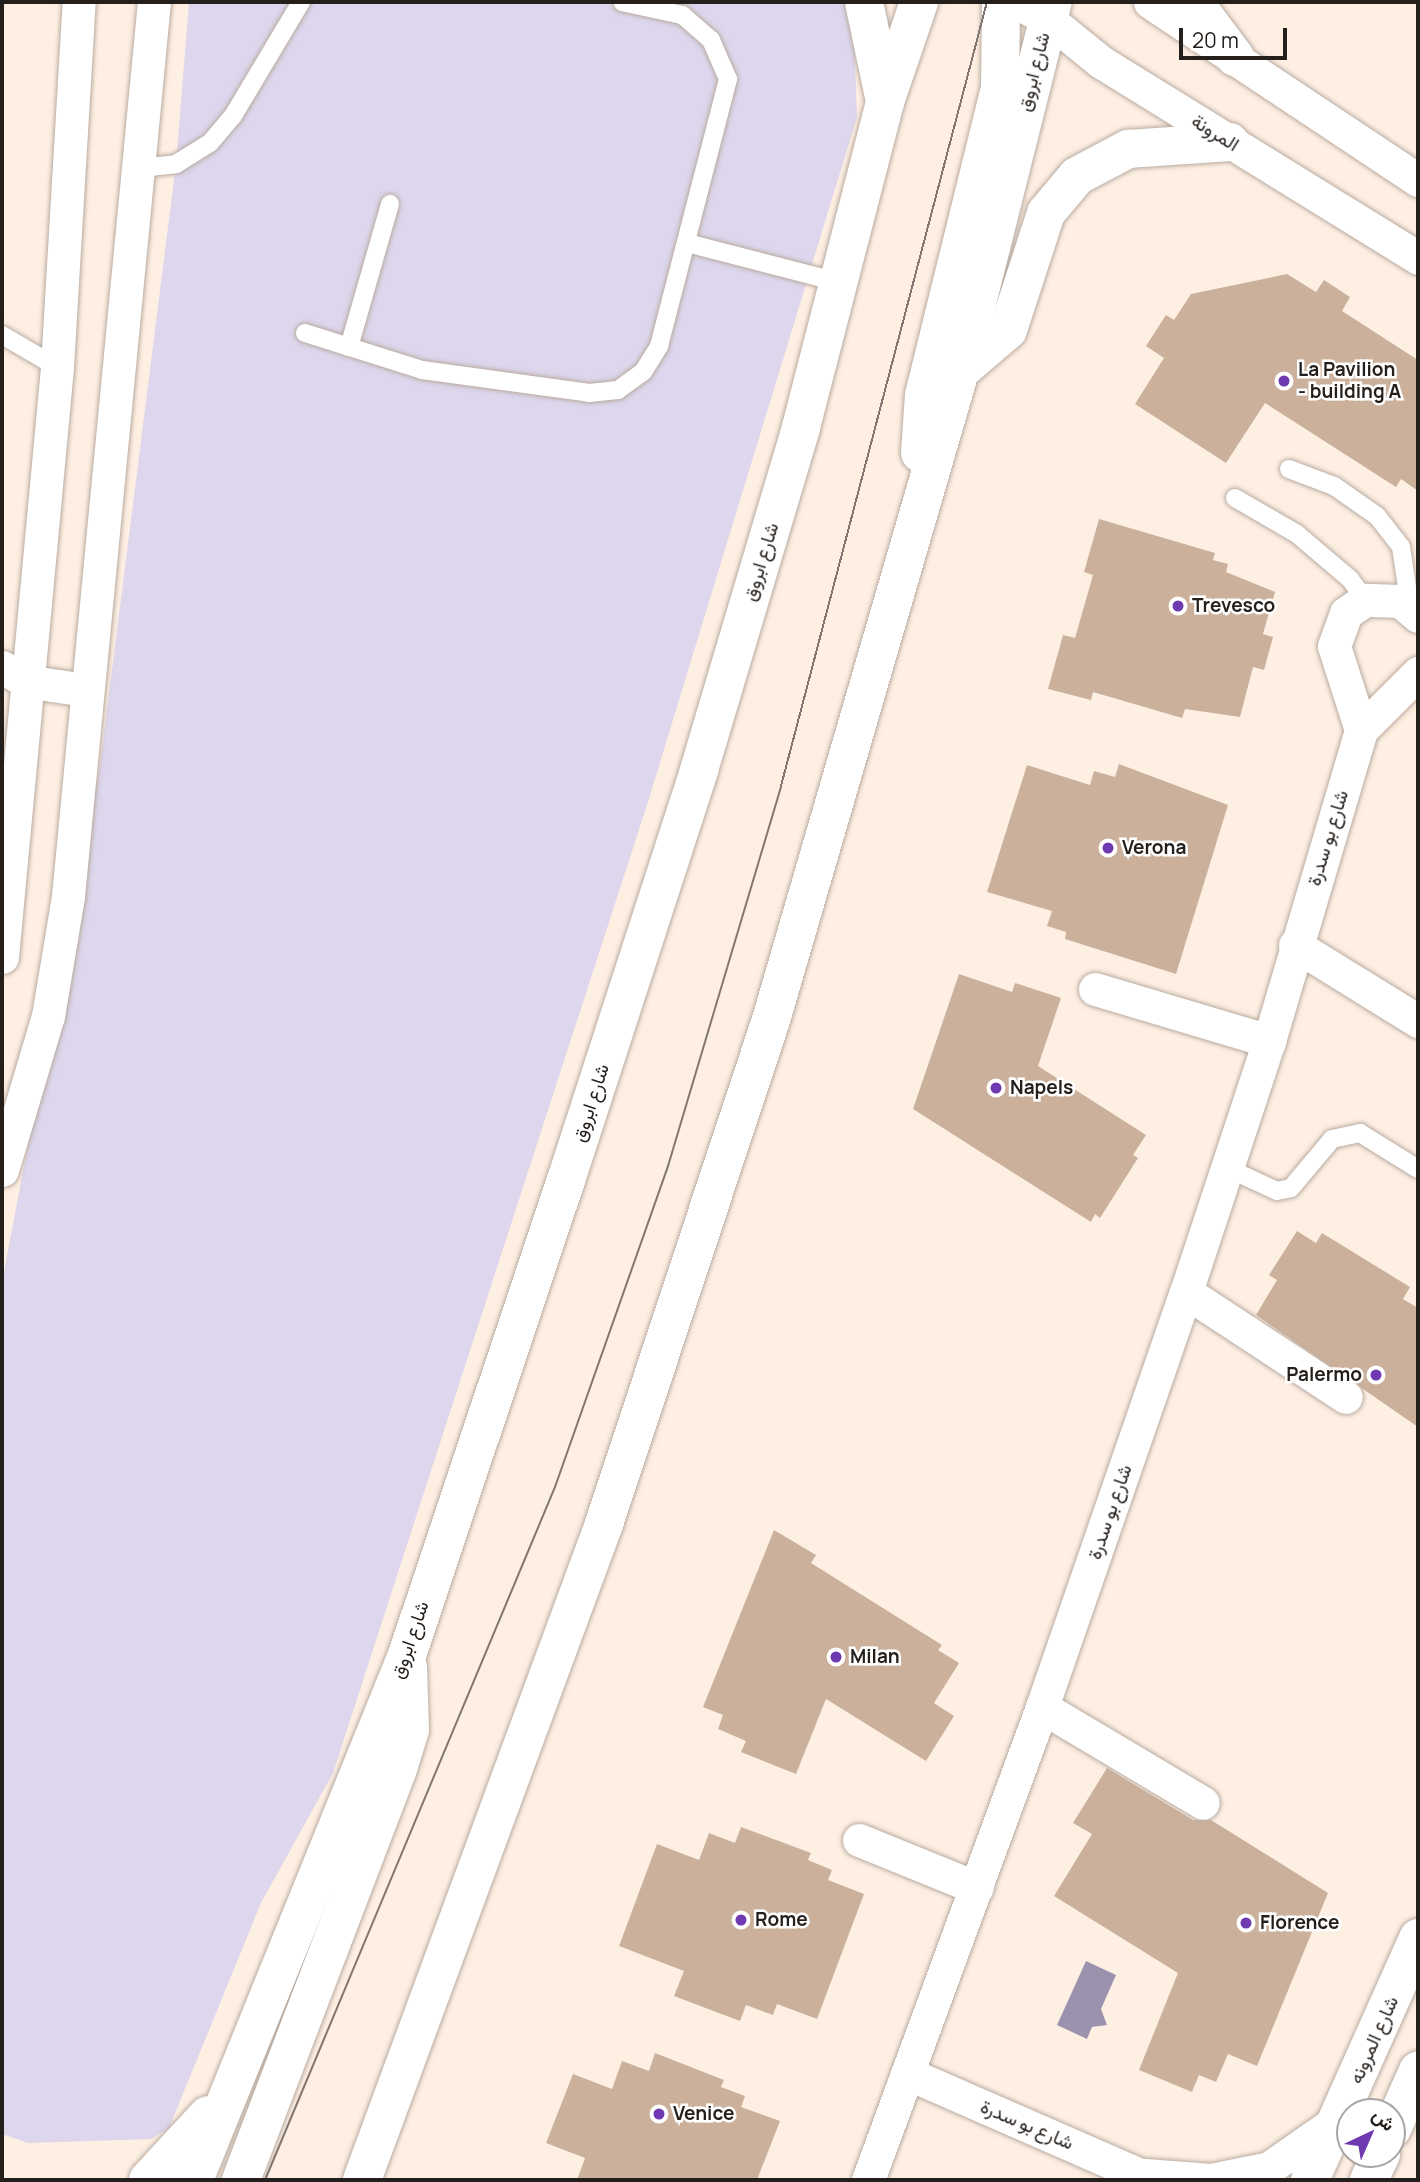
<!DOCTYPE html>
<html>
<head>
<meta charset="utf-8">
<style>
	body { margin:0 }
	#map { position:relative; width:1420px; height:2182px; overflow:hidden; background:#feefe3; font-family:Manrope,Vazirmatn,sans-serif }
	div>[style] { position:absolute }
	.green>* { inset:0; background:#ddd6ed }
	.water>* { inset:0; background:#9b92ae }
	.building>* { inset:0; background:#cbb19c }
	.roads { filter:drop-shadow(0 0 2px #b9aba0) drop-shadow(0 0 2px #b9aba0) }
	.service>* { height:18px; margin:-9px; padding:0 9px; transform-origin:9px; border-radius:9px; background:#fff }
	.minor>* { height:33px; margin:-16.5px; padding:0 16.5px; transform-origin:16.5px; border-radius:16.5px; background:#fff }
	.tertiary>* { height:38px; margin:-19px; padding:0 19px; transform-origin:19px; border-radius:19px; background:#fff }
	.tram>* { height:2px; margin:-1px; padding:0 1px; transform-origin:1px; border-radius:1px; background:#817770 }
	.dots>* { width:19px; height:19px; translate:-50% -50%; box-sizing:border-box; border:4px solid #fff; border-radius:50% }
	span { translate:-50% -50%; white-space:nowrap; text-align:center; line-height:1.15; -webkit-text-stroke:5px #fff; paint-order:stroke }
	.street-label { font-size:19px; color:#251f1b }
	.poi-label { font-size:19px; color:#251f1b; font-weight:700 }
	.left { translate:0 -50%; text-align:left }
	.right { translate:-100% -50%; text-align:right }
	.frame { position:absolute; inset:0; border:4px solid #251f1b; pointer-events:none }
	.north { position:absolute; left:1336px; top:2098px; width:70px; height:70px; box-sizing:border-box; background:#fff; border:2px solid #a8a5a4; border-radius:50%; rotate:44deg; font-size:19px; font-weight:700; line-height:28px; text-align:center; color:#251f1b }
	.north::after { content:''; display:block; margin:auto; width:24px; height:32px; background:#6f3ab1; clip-path:polygon(50% 0,100% 100%,50% 72%,0 100%) }
	.scale { position:absolute; left:1179px; top:28px; width:108px; height:32px; box-sizing:border-box; border:4px solid #251f1b; border-top:0; padding-left:9px; font-size:21px; line-height:24px; white-space:nowrap; color:#251f1b; -webkit-text-stroke:5px #fff; paint-order:stroke }
</style>
</head>
<body>
<div id="map">
	<div class="green">
		<i style="clip-path:polygon(189px 2px,844px 2px,854px 37px,857px 117px,647px 805px,333px 1773px,261px 1903px,169px 2128px,151px 2139px,28px 2143px,2px 2134px,2px 1282px,100px 765px,176px 164px)"></i>
	</div>
	<div class="water">
		<i style="clip-path:polygon(1086px 1961px,1116px 1975px,1101px 2009px,1107px 2025px,1092px 2027px,1087px 2039px,1057px 2025px)"></i>
	</div>
	<div class="building">
		<i style="clip-path:polygon(1287px 274px,1316px 292px,1324px 280px,1350px 297px,1342px 311px,1418px 360px,1418px 491px,1401px 479px,1396px 487px,1265px 403px,1226px 463px,1135px 404px,1164px 358px,1146px 346px,1166px 315px,1174px 320px,1191px 294px)"></i>
		<i style="clip-path:polygon(1099px 519px,1215px 553px,1213px 560px,1228px 564px,1226px 572px,1275px 592px,1263px 634px,1273px 637px,1264px 670px,1253px 667px,1240px 717px,1185px 709px,1182px 718px,1093px 692px,1091px 700px,1048px 689px,1063px 635px,1075px 638px,1093px 575px,1084px 572px)"></i>
		<i style="clip-path:polygon(1119px 764px,1228px 805px,1176px 974px,1065px 939px,1066px 932px,1047px 926px,1052px 911px,987px 892px,1027px 765px,1090px 785px,1094px 771px,1115px 777px)"></i>
		<i style="clip-path:polygon(959px 974px,1012px 992px,1015px 983px,1061px 998px,1038px 1066px,1146px 1135px,1133px 1155px,1138px 1158px,1100px 1218px,1095px 1214px,1091px 1222px,913px 1109px)"></i>
		<i style="clip-path:polygon(1297px 1231px,1316px 1243px,1322px 1233px,1410px 1287px,1403px 1299px,1418px 1308px,1418px 1427px,1256px 1315px,1277px 1280px,1269px 1275px)"></i>
		<i style="clip-path:polygon(774px 1530px,816px 1555px,811px 1563px,942px 1645px,938px 1650px,959px 1663px,934px 1703px,954px 1716px,926px 1761px,826px 1699px,796px 1774px,741px 1752px,746px 1741px,718px 1729px,723px 1715px,703px 1707px)"></i>
		<i style="clip-path:polygon(1107px 1768px,1193px 1820px,1211px 1820px,1328px 1893px,1257px 2066px,1228px 2054px,1216px 2082px,1199px 2075px,1192px 2092px,1139px 2070px,1178px 1973px,1054px 1896px,1092px 1834px,1073px 1823px)"></i>
		<i style="clip-path:polygon(741px 1827px,811px 1853px,808px 1860px,832px 1870px,828px 1880px,864px 1894px,817px 2019px,777px 2004px,773px 2015px,746px 2005px,740px 2021px,674px 1996px,684px 1971px,619px 1946px,657px 1844px,699px 1860px,709px 1833px,735px 1843px)"></i>
		<i style="clip-path:polygon(655px 2053px,724px 2080px,721px 2087px,745px 2096px,741px 2107px,780px 2121px,757px 2180px,577px 2180px,585px 2158px,546px 2143px,573px 2074px,612px 2089px,622px 2061px,649px 2071px)"></i>
	</div>
	<div class="roads">
		<div class="service">
			<i style="left:140px;top:168px;width:36px;rotate:-6deg"></i>
			<i style="left:176px;top:164px;width:40px;rotate:-32deg"></i>
			<i style="left:210px;top:143px;width:35px;rotate:-50deg"></i>
			<i style="left:233px;top:116px;width:133px;rotate:-59.2deg"></i>
			<i style="left:687px;top:243px;width:156px;rotate:14.5deg"></i>
			<i style="left:305px;top:333px;width:123px;rotate:17.5deg"></i>
			<i style="left:422px;top:370px;width:169px;rotate:7.8deg"></i>
			<i style="left:589px;top:393px;width:29px;rotate:-6deg"></i>
			<i style="left:618px;top:390px;width:31px;rotate:-36deg"></i>
			<i style="left:643px;top:372px;width:31px;rotate:-58deg"></i>
			<i style="left:659px;top:346px;width:276px;rotate:-75.5deg"></i>
			<i style="left:728px;top:79px;width:43px;rotate:-113.6deg"></i>
			<i style="left:711px;top:40px;width:38px;rotate:-139deg"></i>
			<i style="left:682px;top:15px;width:61px;rotate:-167.8deg"></i>
			<i style="left:2px;top:335px;width:64px;rotate:30.2deg"></i>
			<i style="left:349px;top:347px;width:149px;rotate:-74deg"></i>
			<i style="left:1289px;top:469px;width:48px;rotate:20.7deg"></i>
			<i style="left:1334px;top:486px;width:52px;rotate:34.9deg"></i>
			<i style="left:1377px;top:516px;width:39px;rotate:52deg"></i>
			<i style="left:1401px;top:547px;width:61px;rotate:81.5deg"></i>
			<i style="left:1235px;top:498px;width:72px;rotate:30.1deg"></i>
			<i style="left:1297px;top:534px;width:70px;rotate:40.3deg"></i>
			<i style="left:1350px;top:579px;width:26px;rotate:54deg"></i>
			<i style="left:1225px;top:1167px;width:57px;rotate:24.8deg"></i>
			<i style="left:1277px;top:1191px;width:14px;rotate:-12deg"></i>
			<i style="left:1291px;top:1188px;width:64px;rotate:-50.1deg"></i>
			<i style="left:1332px;top:1139px;width:29px;rotate:-12deg"></i>
			<i style="left:1360px;top:1133px;width:68px;rotate:31.8deg"></i>
		</div>
		<div class="minor">
			<i style="left:1015px;top:2px;width:37px;rotate:27deg"></i>
			<i style="left:1048px;top:19px;width:68px;rotate:39.1deg"></i>
			<i style="left:1101px;top:62px;width:373px;rotate:31.7deg"></i>
			<i style="left:1150px;top:2px;width:322px;rotate:33.6deg"></i>
			<i style="left:1418px;top:616px;width:23px;rotate:-140deg"></i>
			<i style="left:1400px;top:601px;width:35px;rotate:-178deg"></i>
			<i style="left:1365px;top:600px;width:23px;rotate:146deg"></i>
			<i style="left:1346px;top:613px;width:35px;rotate:110deg"></i>
			<i style="left:1334px;top:646px;width:88px;rotate:72.2deg"></i>
			<i style="left:1361px;top:730px;width:81px;rotate:-45deg"></i>
			<i style="left:2px;top:667px;width:27px;rotate:31deg"></i>
			<i style="left:25px;top:681px;width:61px;rotate:8.5deg"></i>
			<i style="left:1295px;top:945px;width:145px;rotate:31.7deg"></i>
			<i style="left:2px;top:957px;width:593px;rotate:-84.67deg"></i>
			<i style="left:57px;top:367px;width:366px;rotate:-86.6deg"></i>
			<i style="left:1095px;top:989px;width:182px;rotate:16.6deg"></i>
			<i style="left:2px;top:1170px;width:161px;rotate:-73.4deg"></i>
			<i style="left:48px;top:1016px;width:122px;rotate:-80.5deg"></i>
			<i style="left:68px;top:896px;width:898px;rotate:-84.51deg"></i>
			<i style="left:1186px;top:1292px;width:191px;rotate:33.3deg"></i>
			<i style="left:1042px;top:1707px;width:187px;rotate:30.8deg"></i>
			<i style="left:859px;top:1840px;width:127px;rotate:22.1deg"></i>
			<i style="left:909px;top:2074px;width:265px;rotate:23.6deg"></i>
			<i style="left:1145px;top:2175px;width:66px;rotate:4.3deg"></i>
			<i style="left:1211px;top:2180px;width:59px;rotate:-11.7deg"></i>
			<i style="left:1269px;top:2168px;width:82px;rotate:-35deg"></i>
			<i style="left:868px;top:2180px;width:504px;rotate:-69.8deg"></i>
			<i style="left:1042px;top:1707px;width:439px;rotate:-70.9deg"></i>
			<i style="left:1186px;top:1292px;width:264px;rotate:-71.7deg"></i>
			<i style="left:1269px;top:1041px;width:324px;rotate:-73.5deg"></i>
		</div>
		<div class="tertiary">
			<i style="left:864px;top:2px;width:102px;rotate:78.1deg"></i>
			<i style="left:1194px;top:2px;width:69px;rotate:53.3deg"></i>
			<i style="left:960px;top:371px;width:63px;rotate:-40.5deg"></i>
			<i style="left:1008px;top:330px;width:123px;rotate:-72deg"></i>
			<i style="left:1046px;top:213px;width:48px;rotate:-50deg"></i>
			<i style="left:1077px;top:176px;width:58px;rotate:-27.9deg"></i>
			<i style="left:1128px;top:149px;width:102px;rotate:-3.9deg"></i>
			<i style="left:920px;top:453px;width:58px;rotate:-86.1deg"></i>
			<i style="left:924px;top:395px;width:316px;rotate:-76.1deg"></i>
			<i style="left:1000px;top:88px;width:86px;rotate:-89.3deg"></i>
			<i style="left:1392px;top:2129px;width:64px;rotate:-65.9deg"></i>
			<i style="left:148px;top:2180px;width:88px;rotate:-47.3deg"></i>
			<i style="left:194px;top:2180px;width:567px;rotate:-67.92deg"></i>
			<i style="left:407px;top:1655px;width:501px;rotate:-71.49deg"></i>
			<i style="left:566px;top:1180px;width:431px;rotate:-72deg"></i>
			<i style="left:699px;top:770px;width:358px;rotate:-73.4deg"></i>
			<i style="left:801px;top:427px;width:336px;rotate:-75.5deg"></i>
			<i style="left:885px;top:102px;width:106px;rotate:-71.2deg"></i>
			<i style="left:241px;top:2180px;width:437px;rotate:-69.1deg"></i>
			<i style="left:397px;top:1772px;width:44px;rotate:-72.8deg"></i>
			<i style="left:410px;top:1730px;width:63px;rotate:-91.8deg"></i>
			<i style="left:362px;top:2180px;width:699px;rotate:-69.75deg"></i>
			<i style="left:604px;top:1524px;width:531px;rotate:-71.67deg"></i>
			<i style="left:771px;top:1020px;width:676px;rotate:-73.76deg"></i>
			<i style="left:960px;top:371px;width:381px;rotate:-75.9deg"></i>
			<i style="left:1310px;top:2180px;width:265px;rotate:-65.9deg"></i>
			<i style="left:1369px;top:2180px;width:29px;rotate:-65deg"></i>
		</div>
	</div>
	<div class="tram">
		<i style="left:265px;top:2180px;width:751px;rotate:-67.29deg"></i>
		<i style="left:555px;top:1487px;width:340px;rotate:-70.6deg"></i>
		<i style="left:668px;top:1166px;width:396px;rotate:-73.4deg"></i>
		<i style="left:781px;top:786px;width:811px;rotate:-75.28deg"></i>
	</div>
	<div class="dots">
		<i style="left:1284px;top:381px;background:#6f3ab1"></i>
		<i style="left:1178px;top:606px;background:#6f3ab1"></i>
		<i style="left:1108px;top:848px;background:#6f3ab1"></i>
		<i style="left:996px;top:1088px;background:#6f3ab1"></i>
		<i style="left:1376px;top:1375px;background:#6f3ab1"></i>
		<i style="left:836px;top:1657px;background:#6f3ab1"></i>
		<i style="left:741px;top:1920px;background:#6f3ab1"></i>
		<i style="left:1246px;top:1923px;background:#6f3ab1"></i>
		<i style="left:659px;top:2114px;background:#6f3ab1"></i>
	</div>
	<div class="street-label">
		<span style="left:1034px;top:72px;rotate:-76deg">شارع ابروق</span>
		<span style="left:1215px;top:133px;rotate:32deg">المرونة</span>
		<span style="left:761px;top:562px;rotate:-73deg">شارع ابروق</span>
		<span style="left:1328px;top:838px;rotate:-73deg">شارع بو سدرة</span>
		<span style="left:591px;top:1103px;rotate:-72deg">شارع ابروق</span>
		<span style="left:1110px;top:1512px;rotate:-71deg">شارع بو سدرة</span>
		<span style="left:410px;top:1640px;rotate:-71deg">شارع ابروق</span>
		<span style="left:1374px;top:2040px;rotate:-66deg">شارع المرونه</span>
		<span style="left:1027px;top:2125px;rotate:23deg">شارع بو سدرة</span>
	</div>
	<div class="poi-label">
		<span class="left" style="left:1298px;top:381px">La Pavilion<br>- building A</span>
		<span class="left" style="left:1192px;top:606px">Trevesco</span>
		<span class="left" style="left:1122px;top:848px">Verona</span>
		<span class="left" style="left:1010px;top:1088px">Napels</span>
		<span class="right" style="left:1362px;top:1375px">Palermo</span>
		<span class="left" style="left:850px;top:1657px">Milan</span>
		<span class="left" style="left:755px;top:1920px">Rome</span>
		<span class="left" style="left:1260px;top:1923px">Florence</span>
		<span class="left" style="left:673px;top:2114px">Venice</span>
	</div>
	<div class="frame"></div>
	<div class="north">ش</div>
	<div class="scale">20 m</div>
</div>
</body>
</html>
